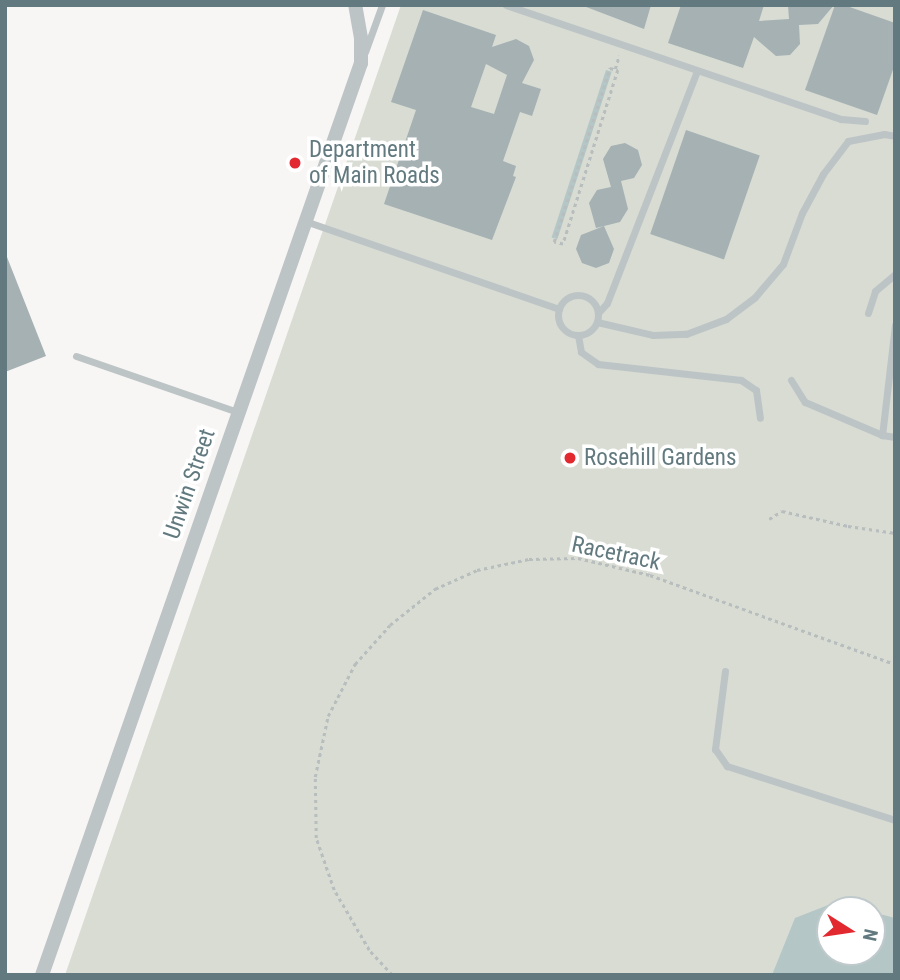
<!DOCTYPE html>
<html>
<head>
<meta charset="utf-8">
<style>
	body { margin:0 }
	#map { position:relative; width:900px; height:980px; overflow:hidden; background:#f7f6f4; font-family:"Roboto Condensed",sans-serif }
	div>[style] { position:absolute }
	.green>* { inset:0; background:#d8dcd3 }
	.water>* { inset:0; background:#b4c6c6; transform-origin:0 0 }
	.building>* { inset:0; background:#a5b1b3; transform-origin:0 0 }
	.path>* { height:2.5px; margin-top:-1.25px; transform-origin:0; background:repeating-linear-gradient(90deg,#b8bdbe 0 3.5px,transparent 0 7px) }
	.lane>* { height:7px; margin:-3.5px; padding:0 3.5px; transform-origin:3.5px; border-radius:3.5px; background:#bdc4c6 }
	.lane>.ring { margin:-3.5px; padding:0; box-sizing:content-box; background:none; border:7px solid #bdc4c6; border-radius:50% }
	.street>* { height:14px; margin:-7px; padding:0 7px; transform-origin:7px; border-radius:7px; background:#bdc4c6 }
	.dots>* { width:19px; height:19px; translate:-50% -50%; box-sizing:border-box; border:4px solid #fff; border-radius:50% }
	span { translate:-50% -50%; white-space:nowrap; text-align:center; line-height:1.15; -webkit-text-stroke:7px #fff; paint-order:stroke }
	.poi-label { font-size:23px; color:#627a7f }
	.left { translate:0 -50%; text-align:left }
	.street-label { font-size:23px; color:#627a7f }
	.frame { position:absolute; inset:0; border:7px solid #627a7f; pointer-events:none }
	.north { position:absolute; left:816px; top:896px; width:70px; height:70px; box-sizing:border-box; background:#fff; border:2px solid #c0cacc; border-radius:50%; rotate:102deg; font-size:19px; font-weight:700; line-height:28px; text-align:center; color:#627a7f }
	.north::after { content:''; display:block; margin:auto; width:24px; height:32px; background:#e2292f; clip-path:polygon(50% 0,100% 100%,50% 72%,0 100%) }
</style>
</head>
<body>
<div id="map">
	<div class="green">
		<i style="clip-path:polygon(evenodd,401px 5px,895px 5px,895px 975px,65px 975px,401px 5px,830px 910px,872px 910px,872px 952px,830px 952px,830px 910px)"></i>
	</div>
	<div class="water">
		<i style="left:606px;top:70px;width:6px;height:176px;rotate:18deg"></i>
		<i style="clip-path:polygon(836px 902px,866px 910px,830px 910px,830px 952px,872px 952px,872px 912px,895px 918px,895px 975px,772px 975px,795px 918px)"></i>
	</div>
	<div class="building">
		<i style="clip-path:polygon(581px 5px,651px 5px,644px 29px)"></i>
		<i style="clip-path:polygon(681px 5px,764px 5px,759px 21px,789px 19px,788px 5px,834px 5px,818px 24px,799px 25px,800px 44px,790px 55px,776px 56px,754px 37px,743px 68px,668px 43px)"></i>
		<i style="clip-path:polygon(835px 5px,844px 5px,895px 23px,895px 64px,877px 115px,805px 90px)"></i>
		<i style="clip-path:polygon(evenodd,423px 10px,496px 35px,492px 47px,516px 39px,529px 46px,534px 60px,522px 83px,541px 89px,532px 116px,520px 112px,503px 161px,516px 166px,513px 176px,516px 177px,492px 240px,384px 204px,416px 110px,391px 102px,423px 10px,486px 64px,507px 75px,494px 114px,471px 107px,486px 64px)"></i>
		<i style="left:686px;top:130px;width:78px;height:110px;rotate:19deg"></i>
		<i style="clip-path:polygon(625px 143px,638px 150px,642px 165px,634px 178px,621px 181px,628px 209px,620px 222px,604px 226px,614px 249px,609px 263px,596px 268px,582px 263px,576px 249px,581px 235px,604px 226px,596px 228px,589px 203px,597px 190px,611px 187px,603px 159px,611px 146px)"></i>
		<i style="clip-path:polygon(5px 252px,46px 356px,5px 372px)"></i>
	</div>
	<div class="path">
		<i style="left:610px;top:68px;width:8px;rotate:14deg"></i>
		<i style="left:618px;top:70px;width:182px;rotate:107.5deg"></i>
		<i style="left:563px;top:244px;width:9px;rotate:-167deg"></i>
		<i style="left:554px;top:242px;width:183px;rotate:-72.2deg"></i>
		<i style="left:615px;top:69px;width:14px;rotate:-73deg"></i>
		<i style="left:769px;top:519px;width:15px;rotate:-32deg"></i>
		<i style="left:782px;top:511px;width:68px;rotate:12.8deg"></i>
		<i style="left:848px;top:526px;width:48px;rotate:8.5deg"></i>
		<i style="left:392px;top:975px;width:34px;rotate:-133deg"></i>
		<i style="left:369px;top:950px;width:69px;rotate:-120.3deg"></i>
		<i style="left:334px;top:890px;width:55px;rotate:-109.1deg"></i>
		<i style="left:316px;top:838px;width:61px;rotate:-90.9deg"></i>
		<i style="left:315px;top:777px;width:62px;rotate:-78deg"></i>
		<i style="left:328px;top:716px;width:59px;rotate:-62.6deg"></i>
		<i style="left:355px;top:664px;width:52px;rotate:-48.1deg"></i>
		<i style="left:390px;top:625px;width:58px;rotate:-38.7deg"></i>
		<i style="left:435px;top:589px;width:46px;rotate:-24.3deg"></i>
		<i style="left:477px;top:570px;width:53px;rotate:-11.9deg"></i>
		<i style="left:529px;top:559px;width:49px;rotate:-1.2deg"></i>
		<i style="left:578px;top:558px;width:74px;rotate:13.3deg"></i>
		<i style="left:650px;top:575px;width:261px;rotate:20deg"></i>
	</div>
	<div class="lane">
		<i style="left:506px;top:5px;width:354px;rotate:18.8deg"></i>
		<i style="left:841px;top:119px;width:24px;rotate:5deg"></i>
		<i style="left:365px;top:52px;width:50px;rotate:-70.1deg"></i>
		<i style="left:305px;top:221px;width:269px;rotate:19.1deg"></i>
		<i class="ring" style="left:558px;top:295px;width:33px;height:33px"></i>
		<i style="left:598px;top:313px;width:13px;rotate:-48deg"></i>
		<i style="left:607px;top:303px;width:249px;rotate:-68.8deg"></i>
		<i style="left:868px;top:313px;width:23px;rotate:-72deg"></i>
		<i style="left:875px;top:291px;width:26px;rotate:-40deg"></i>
		<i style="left:597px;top:322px;width:57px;rotate:13.1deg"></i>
		<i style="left:653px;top:335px;width:33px;rotate:-2deg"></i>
		<i style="left:686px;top:334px;width:43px;rotate:-20.6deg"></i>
		<i style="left:726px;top:319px;width:36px;rotate:-37deg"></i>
		<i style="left:755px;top:297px;width:43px;rotate:-49.7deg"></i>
		<i style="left:783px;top:264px;width:54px;rotate:-69.6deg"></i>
		<i style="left:802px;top:213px;width:44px;rotate:-61.7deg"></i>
		<i style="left:823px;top:174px;width:41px;rotate:-52.9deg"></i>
		<i style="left:848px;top:141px;width:37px;rotate:-11deg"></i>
		<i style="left:884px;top:134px;width:11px;rotate:10deg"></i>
		<i style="left:895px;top:325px;width:111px;rotate:96.7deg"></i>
		<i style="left:882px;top:435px;width:13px;rotate:9deg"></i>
		<i style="left:578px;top:335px;width:17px;rotate:80deg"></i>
		<i style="left:581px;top:352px;width:21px;rotate:35deg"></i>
		<i style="left:598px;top:364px;width:144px;rotate:6.4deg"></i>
		<i style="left:741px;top:380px;width:18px;rotate:34deg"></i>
		<i style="left:756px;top:390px;width:28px;rotate:82deg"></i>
		<i style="left:76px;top:356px;width:171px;rotate:19.1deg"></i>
		<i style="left:791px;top:380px;width:26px;rotate:58deg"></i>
		<i style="left:805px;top:402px;width:84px;rotate:23.2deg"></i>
		<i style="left:725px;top:671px;width:79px;rotate:97.3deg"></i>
		<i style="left:715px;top:749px;width:21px;rotate:55deg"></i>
		<i style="left:727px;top:766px;width:176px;rotate:17.8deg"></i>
	</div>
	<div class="street">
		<i style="left:42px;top:975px;width:966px;rotate:-70.72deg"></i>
		<i style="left:361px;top:63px;width:25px;rotate:-90deg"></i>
		<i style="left:361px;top:38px;width:34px;rotate:-100deg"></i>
	</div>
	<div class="dots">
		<i style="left:295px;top:163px;background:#e2292f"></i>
		<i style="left:570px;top:458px;background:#e2292f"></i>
	</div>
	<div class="poi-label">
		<span class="left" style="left:309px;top:163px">Department<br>of Main Roads</span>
		<span class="left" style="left:584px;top:458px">Rosehill Gardens</span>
	</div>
	<div class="street-label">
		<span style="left:190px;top:484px;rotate:-71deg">Unwin Street</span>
		<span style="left:616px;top:554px;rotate:12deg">Racetrack</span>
	</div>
	<div class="frame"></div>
	<div class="north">N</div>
</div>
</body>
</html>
